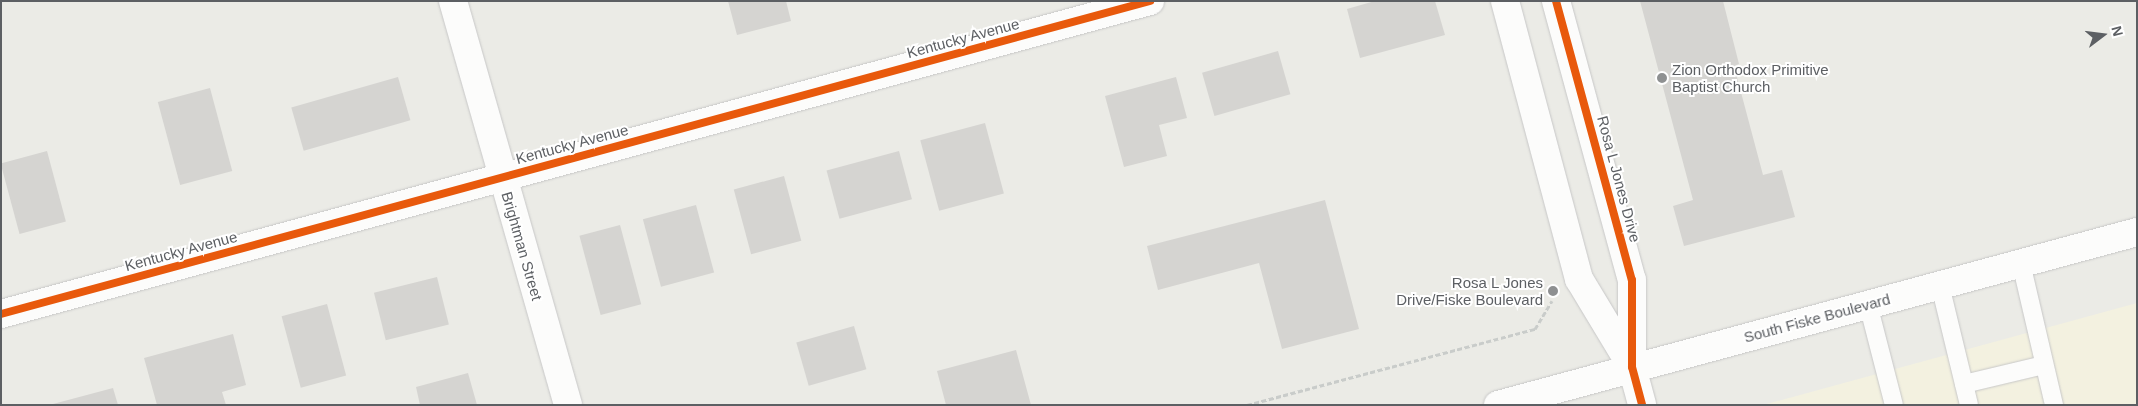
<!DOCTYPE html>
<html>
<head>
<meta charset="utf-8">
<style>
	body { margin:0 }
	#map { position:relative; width:2138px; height:406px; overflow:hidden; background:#ebebe6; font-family:Helvetica,sans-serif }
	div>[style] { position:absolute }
	.commercial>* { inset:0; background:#f3f1e0 }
	.building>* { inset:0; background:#d5d4d1; transform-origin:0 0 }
	.path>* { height:3px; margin-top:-1.5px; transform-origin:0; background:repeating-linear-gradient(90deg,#c9ccca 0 5px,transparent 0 7.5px) }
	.roads { filter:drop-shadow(0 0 1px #c7c7c7) drop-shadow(0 0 1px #c7c7c7) }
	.lane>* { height:18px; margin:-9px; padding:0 9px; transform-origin:9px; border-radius:9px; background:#fcfcfb }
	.street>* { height:28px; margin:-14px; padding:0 14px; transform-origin:14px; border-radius:14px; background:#fcfcfb }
	.secondary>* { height:28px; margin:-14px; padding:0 14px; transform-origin:14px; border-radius:14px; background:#fcfcfb }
	.cycleway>* { height:8px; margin:-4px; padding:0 4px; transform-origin:4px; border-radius:4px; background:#e8590c }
	.dots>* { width:14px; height:14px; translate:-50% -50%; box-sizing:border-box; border:2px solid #fff; border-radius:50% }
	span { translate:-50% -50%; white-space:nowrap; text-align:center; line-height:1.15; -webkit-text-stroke:4px #fff; paint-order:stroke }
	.street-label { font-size:15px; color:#5c5f63 }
	.poi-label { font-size:15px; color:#5c5f63 }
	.left { translate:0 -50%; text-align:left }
	.right { translate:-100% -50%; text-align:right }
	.frame { position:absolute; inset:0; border:2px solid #5c5f63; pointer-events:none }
	.north { position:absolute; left:2078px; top:10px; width:50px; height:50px; -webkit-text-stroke:4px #fff; paint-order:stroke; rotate:75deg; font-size:14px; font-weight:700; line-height:20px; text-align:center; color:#5c5f63 }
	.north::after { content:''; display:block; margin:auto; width:18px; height:22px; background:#5c5f63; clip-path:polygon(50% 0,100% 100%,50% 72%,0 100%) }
</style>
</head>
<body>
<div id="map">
	<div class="commercial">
		<i style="clip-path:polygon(2137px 303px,2137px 405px,1763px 405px)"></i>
	</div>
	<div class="building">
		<i style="clip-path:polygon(728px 1px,786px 1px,791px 21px,737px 35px)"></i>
		<i style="clip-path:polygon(1375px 1px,1435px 1px,1445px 35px,1360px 58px,1347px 9px)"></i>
		<i style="clip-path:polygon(1640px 1px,1723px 1px,1739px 64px,1734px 66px,1763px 175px,1782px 170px,1795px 217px,1684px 246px,1673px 206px,1693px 200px)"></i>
		<i style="left:1278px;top:51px;width:45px;height:79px;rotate:74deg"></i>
		<i style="left:398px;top:77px;width:45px;height:111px;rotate:74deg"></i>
		<i style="clip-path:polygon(1176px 77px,1187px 118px,1159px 125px,1167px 156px,1124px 167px,1105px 96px)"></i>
		<i style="left:210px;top:88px;width:86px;height:54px;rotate:75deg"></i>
		<i style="left:985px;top:123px;width:73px;height:67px;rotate:75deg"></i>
		<i style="left:47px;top:151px;width:73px;height:48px;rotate:75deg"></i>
		<i style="left:899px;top:151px;width:50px;height:75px;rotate:75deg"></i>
		<i style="left:784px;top:176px;width:67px;height:52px;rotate:75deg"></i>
		<i style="clip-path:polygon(1325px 200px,1359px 329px,1282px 349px,1259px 263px,1158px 290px,1147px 246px)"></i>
		<i style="left:696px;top:205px;width:70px;height:55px;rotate:75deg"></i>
		<i style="left:620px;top:225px;width:82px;height:42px;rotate:75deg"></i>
		<i style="left:437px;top:277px;width:49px;height:65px;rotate:76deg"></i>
		<i style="left:327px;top:304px;width:74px;height:47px;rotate:75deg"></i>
		<i style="left:854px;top:326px;width:45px;height:60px;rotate:74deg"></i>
		<i style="clip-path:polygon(233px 334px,246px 385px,222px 392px,226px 405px,157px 405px,144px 358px)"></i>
		<i style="clip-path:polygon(1016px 350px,1031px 405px,946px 405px,937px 371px)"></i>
		<i style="clip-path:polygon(468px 373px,477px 405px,420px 405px,416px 387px)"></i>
		<i style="clip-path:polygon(113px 388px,118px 405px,53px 405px,53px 404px)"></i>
	</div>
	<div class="path">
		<i style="left:1247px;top:405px;width:298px;rotate:-14.8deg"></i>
		<i style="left:1535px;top:329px;width:33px;rotate:-59deg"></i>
	</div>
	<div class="roads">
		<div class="lane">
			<i style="left:2021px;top:263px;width:146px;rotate:76.9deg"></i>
			<i style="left:1940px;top:285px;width:123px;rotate:76.4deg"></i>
			<i style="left:1868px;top:304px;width:104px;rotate:75.6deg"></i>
			<i style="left:1964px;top:384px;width:82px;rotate:-13.4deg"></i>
		</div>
		<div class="street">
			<i style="left:453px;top:1px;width:420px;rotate:74.1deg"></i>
			<i style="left:1505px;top:1px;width:288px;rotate:75.1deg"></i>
			<i style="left:1579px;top:279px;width:103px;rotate:58.9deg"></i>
			<i style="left:1556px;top:1px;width:289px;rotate:74.8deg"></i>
			<i style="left:1632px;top:280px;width:86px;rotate:90deg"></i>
			<i style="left:1px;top:314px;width:1191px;rotate:-15.24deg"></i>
		</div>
		<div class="secondary">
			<i style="left:1632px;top:367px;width:39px;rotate:75deg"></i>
			<i style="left:1498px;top:405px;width:662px;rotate:-15.15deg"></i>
		</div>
	</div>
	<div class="cycleway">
		<i style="left:1556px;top:1px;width:289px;rotate:74.8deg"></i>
		<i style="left:1632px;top:280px;width:87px;rotate:90deg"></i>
		<i style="left:1632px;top:367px;width:39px;rotate:75deg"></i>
		<i style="left:1px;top:314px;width:1191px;rotate:-15.24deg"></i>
	</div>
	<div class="dots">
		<i style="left:1662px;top:78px;background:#8e9091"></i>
		<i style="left:1553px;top:291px;background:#8e9091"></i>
	</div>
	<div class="street-label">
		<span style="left:963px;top:38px;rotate:-15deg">Kentucky Avenue</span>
		<span style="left:572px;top:144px;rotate:-15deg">Kentucky Avenue</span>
		<span style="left:1619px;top:179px;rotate:75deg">Rosa L Jones Drive</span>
		<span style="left:522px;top:246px;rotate:74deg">Brightman Street</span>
		<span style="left:181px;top:251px;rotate:-15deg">Kentucky Avenue</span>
		<span style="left:1817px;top:318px;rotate:-15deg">South Fiske Boulevard</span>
	</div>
	<div class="poi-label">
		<span class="left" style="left:1672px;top:78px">Zion Orthodox Primitive<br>Baptist Church</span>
		<span class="right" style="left:1543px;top:291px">Rosa L Jones<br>Drive/Fiske Boulevard</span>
	</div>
	<div class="frame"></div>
	<div class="north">N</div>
</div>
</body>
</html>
